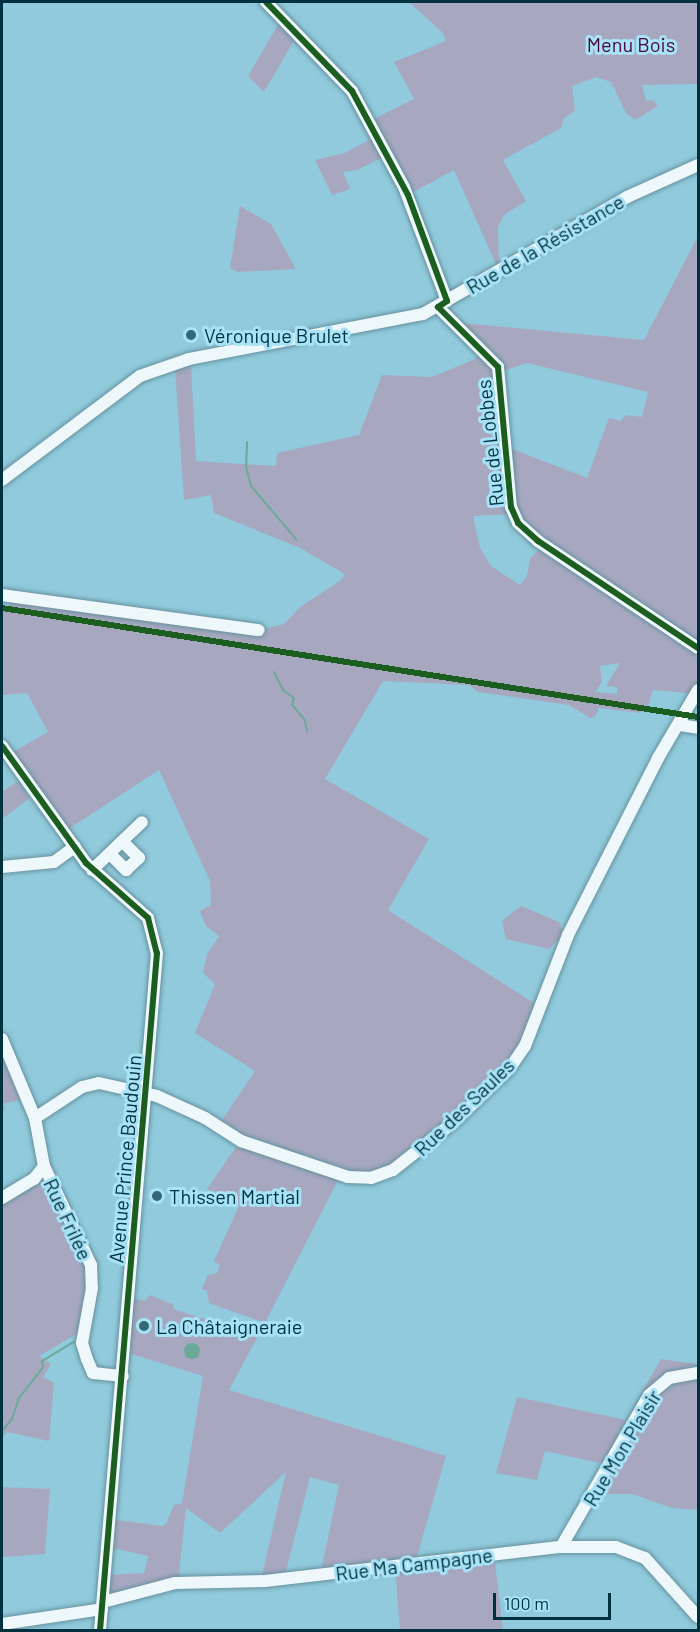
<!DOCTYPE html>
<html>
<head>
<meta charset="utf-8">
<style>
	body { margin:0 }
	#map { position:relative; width:700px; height:1632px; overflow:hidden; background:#90cadc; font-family:Barlow,sans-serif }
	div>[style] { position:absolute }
	.green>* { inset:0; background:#a7a8c0 }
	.water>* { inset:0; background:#6ba998 }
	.round { border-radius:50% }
	.stream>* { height:2px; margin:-1px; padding:0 1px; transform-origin:1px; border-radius:1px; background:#6ba998 }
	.roads { filter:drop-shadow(0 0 2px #67919e) drop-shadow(0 0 2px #67919e) }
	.minor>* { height:12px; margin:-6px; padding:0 6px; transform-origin:6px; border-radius:6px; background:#eef7fa }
	.cycleway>* { height:6px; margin:-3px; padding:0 3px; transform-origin:3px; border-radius:3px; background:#1b5e20 }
	.dots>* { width:16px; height:16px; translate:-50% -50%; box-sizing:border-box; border:3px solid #a8e2f6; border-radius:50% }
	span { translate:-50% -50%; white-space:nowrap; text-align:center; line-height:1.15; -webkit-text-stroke:6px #a8e2f6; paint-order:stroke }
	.park-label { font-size:20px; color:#4b063a }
	.street-label { font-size:20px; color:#00313e }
	.poi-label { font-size:20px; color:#00313e }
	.left { translate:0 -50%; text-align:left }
	.frame { position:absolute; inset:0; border:3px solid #00313e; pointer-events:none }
	.scale { position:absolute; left:493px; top:1593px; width:118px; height:27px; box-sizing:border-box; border:3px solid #00313e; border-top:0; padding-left:8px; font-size:18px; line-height:21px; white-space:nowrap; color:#00313e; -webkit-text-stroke:4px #a8e2f6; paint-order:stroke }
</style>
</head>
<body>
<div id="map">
	<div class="green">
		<i style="clip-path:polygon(409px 2px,698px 2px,698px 84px,642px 85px,646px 101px,653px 100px,658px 106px,635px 120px,626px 113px,611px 82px,596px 77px,572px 86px,575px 111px,564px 118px,561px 128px,503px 160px,526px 201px,504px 215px,498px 227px,499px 271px,454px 170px,408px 195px,369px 121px,414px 99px,394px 62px,446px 41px,443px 33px)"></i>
		<i style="clip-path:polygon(282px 18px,298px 34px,264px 92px,248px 76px)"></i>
		<i style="clip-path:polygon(371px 139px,382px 153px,381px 158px,357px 170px,343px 172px,350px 189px,332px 195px,315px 160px,345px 153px)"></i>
		<i style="clip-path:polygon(240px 206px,271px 224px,296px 269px,238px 272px,230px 268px)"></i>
		<i style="clip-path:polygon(evenodd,698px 236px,698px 690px,697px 694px,653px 690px,647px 708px,640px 713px,599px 708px,595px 717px,590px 718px,569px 705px,478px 692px,469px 685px,383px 681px,325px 779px,429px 839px,388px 910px,540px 1007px,510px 1068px,393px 1170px,338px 1180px,265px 1323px,209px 1303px,207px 1291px,202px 1289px,208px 1275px,217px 1273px,220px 1265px,214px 1261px,239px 1206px,207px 1189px,240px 1141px,218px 1126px,255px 1071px,195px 1033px,215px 984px,203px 973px,207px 954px,219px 936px,206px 926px,200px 911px,211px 905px,210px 881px,159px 770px,64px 832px,8px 755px,48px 732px,27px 693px,2px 695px,2px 608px,10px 609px,8px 596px,259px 630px,284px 624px,300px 607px,340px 581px,345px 574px,300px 548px,214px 513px,211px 495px,184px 500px,175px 369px,191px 366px,196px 461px,276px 466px,277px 453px,359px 435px,382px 375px,432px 377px,475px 359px,484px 350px,462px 323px,644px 340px,698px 236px,527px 363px,648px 392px,642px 417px,626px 415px,620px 421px,609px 418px,587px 478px,505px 446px,500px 372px,527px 363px,698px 236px,513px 514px,540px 548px,530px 559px,527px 576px,520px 585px,491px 566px,480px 548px,473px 516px,513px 514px,698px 236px,620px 663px,606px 686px,617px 687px,617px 694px,595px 692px,602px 682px,600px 666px,620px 663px)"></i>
		<i style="clip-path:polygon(18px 781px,30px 798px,2px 819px,2px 792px)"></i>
		<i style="clip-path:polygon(521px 906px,559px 922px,564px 935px,549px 949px,506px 939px,502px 921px)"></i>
		<i style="clip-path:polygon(2px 1044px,24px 1099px,3px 1104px,5px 1110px,2px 1111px)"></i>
		<i style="clip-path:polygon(45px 1178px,78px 1243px,89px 1279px,86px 1302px,81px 1302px,84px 1308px,80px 1332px,39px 1356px,51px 1364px,43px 1377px,54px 1383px,49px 1441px,7px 1432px,2px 1438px,2px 1202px)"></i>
		<i style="clip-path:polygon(150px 1295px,174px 1305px,173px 1309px,258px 1336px,229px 1390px,446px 1456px,416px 1560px,494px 1554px,503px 1630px,400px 1630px,395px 1568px,320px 1576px,339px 1485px,310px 1477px,284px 1579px,262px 1575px,286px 1472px,220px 1533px,186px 1508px,179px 1574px,193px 1582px,103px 1602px,108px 1575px,144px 1573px,148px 1556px,108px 1547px,110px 1523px,117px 1520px,162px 1526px,166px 1524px,174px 1505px,182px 1503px,203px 1376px,125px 1352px,130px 1297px,145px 1301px)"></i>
		<i style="clip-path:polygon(661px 1359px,696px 1364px,694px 1373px,698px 1373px,698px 1510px,672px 1508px,632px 1494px,593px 1494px,609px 1465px,545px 1451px,537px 1480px,496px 1473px,517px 1397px,626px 1420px)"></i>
		<i style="clip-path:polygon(2px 1487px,50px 1489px,45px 1554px,2px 1557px)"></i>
	</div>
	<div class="water">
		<i class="round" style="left:184px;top:1343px;width:16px;height:16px"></i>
	</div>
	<div class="stream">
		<i style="left:247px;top:442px;width:25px;rotate:92deg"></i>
		<i style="left:246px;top:467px;width:20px;rotate:75deg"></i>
		<i style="left:251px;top:486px;width:70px;rotate:49.7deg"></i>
		<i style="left:274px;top:672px;width:20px;rotate:63deg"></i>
		<i style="left:283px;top:690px;width:14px;rotate:36deg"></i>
		<i style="left:294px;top:698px;width:7px;rotate:106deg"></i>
		<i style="left:292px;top:705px;width:20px;rotate:49deg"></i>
		<i style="left:305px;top:720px;width:11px;rotate:80deg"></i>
		<i style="left:2px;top:1431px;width:16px;rotate:-50deg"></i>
		<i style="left:12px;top:1419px;width:22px;rotate:-72deg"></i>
		<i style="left:19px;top:1398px;width:39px;rotate:-52deg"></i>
		<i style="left:43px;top:1367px;width:6px;rotate:-99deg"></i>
		<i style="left:42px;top:1361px;width:37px;rotate:-31deg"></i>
	</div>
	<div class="roads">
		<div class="minor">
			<i style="left:266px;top:2px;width:124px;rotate:46deg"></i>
			<i style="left:352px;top:91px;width:109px;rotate:61.6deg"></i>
			<i style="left:404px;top:187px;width:122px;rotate:69.3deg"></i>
			<i style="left:438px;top:307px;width:85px;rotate:45deg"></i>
			<i style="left:498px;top:367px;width:141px;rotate:84.7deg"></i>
			<i style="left:511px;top:507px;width:17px;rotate:66deg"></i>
			<i style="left:518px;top:523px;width:27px;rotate:42deg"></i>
			<i style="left:538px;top:541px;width:192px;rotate:33.8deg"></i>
			<i style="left:2px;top:480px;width:173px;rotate:-37deg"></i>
			<i style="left:140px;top:376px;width:52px;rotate:-19.1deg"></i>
			<i style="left:189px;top:359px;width:238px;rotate:-10.9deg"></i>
			<i style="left:423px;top:314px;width:235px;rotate:-29.8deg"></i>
			<i style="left:627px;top:197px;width:78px;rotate:-24.3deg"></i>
			<i style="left:2px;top:595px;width:259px;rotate:7.8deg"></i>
			<i style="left:680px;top:725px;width:18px;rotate:9deg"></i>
			<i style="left:2px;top:746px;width:144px;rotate:54.3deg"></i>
			<i style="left:86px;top:863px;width:83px;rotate:41.6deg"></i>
			<i style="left:148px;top:918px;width:36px;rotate:76deg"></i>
			<i style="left:157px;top:953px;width:679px;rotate:94.81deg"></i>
			<i style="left:110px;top:854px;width:23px;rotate:45deg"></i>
			<i style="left:126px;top:870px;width:18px;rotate:-43deg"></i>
			<i style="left:139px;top:858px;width:23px;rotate:-135deg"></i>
			<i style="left:2px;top:867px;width:52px;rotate:-5.5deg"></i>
			<i style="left:54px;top:862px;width:26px;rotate:-36deg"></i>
			<i style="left:92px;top:870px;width:69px;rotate:-43.8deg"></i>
			<i style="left:2px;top:1039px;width:86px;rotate:67.3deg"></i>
			<i style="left:35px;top:1118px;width:49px;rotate:79.4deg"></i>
			<i style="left:44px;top:1166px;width:110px;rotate:64.6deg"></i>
			<i style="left:91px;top:1265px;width:23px;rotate:88deg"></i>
			<i style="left:92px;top:1288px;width:56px;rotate:100.3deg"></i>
			<i style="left:82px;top:1343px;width:17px;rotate:73deg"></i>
			<i style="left:87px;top:1359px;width:15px;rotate:67deg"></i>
			<i style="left:93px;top:1373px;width:30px;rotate:6deg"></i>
			<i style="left:35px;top:1118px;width:56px;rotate:-33.4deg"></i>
			<i style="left:82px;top:1087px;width:17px;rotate:-13deg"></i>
			<i style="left:99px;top:1083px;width:59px;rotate:12.6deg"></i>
			<i style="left:157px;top:1096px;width:53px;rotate:24.6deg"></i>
			<i style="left:205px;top:1118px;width:43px;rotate:32.6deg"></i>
			<i style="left:241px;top:1141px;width:113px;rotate:18.6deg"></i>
			<i style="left:348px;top:1177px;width:23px;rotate:2deg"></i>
			<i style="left:371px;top:1178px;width:23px;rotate:-20deg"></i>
			<i style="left:393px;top:1170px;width:79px;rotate:-38.3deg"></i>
			<i style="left:455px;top:1121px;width:76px;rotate:-43.9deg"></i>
			<i style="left:510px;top:1068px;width:27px;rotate:-56deg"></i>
			<i style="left:525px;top:1046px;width:119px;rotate:-68.8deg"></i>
			<i style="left:568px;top:935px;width:199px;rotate:-63deg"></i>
			<i style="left:658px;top:758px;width:79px;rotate:-59.5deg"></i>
			<i style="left:2px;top:1198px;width:37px;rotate:-31deg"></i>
			<i style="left:34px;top:1179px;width:16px;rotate:-52deg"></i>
			<i style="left:561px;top:1547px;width:176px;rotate:-59.9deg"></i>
			<i style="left:649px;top:1395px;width:26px;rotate:-40deg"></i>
			<i style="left:669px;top:1378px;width:29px;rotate:-10deg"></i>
			<i style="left:103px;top:1602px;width:74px;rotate:-14.8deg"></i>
			<i style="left:175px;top:1583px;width:90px;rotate:-1.3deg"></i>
			<i style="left:265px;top:1581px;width:298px;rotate:-6.6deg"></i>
			<i style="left:561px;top:1547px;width:55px"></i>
			<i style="left:616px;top:1547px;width:31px;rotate:21deg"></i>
			<i style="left:645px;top:1558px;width:79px;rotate:48.1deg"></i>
			<i style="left:2px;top:1624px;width:101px;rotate:-8.5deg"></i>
		</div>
	</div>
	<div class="cycleway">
		<i style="left:266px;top:2px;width:124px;rotate:46deg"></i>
		<i style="left:352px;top:91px;width:118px;rotate:61.7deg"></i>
		<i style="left:408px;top:195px;width:113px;rotate:69.8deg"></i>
		<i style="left:447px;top:301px;width:11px;rotate:146deg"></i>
		<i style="left:438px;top:307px;width:85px;rotate:45deg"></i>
		<i style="left:498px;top:367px;width:141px;rotate:84.7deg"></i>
		<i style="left:511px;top:507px;width:17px;rotate:66deg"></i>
		<i style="left:518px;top:523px;width:27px;rotate:42deg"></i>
		<i style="left:538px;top:541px;width:192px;rotate:33.8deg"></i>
		<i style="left:2px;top:608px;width:704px;rotate:8.9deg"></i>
		<i style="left:2px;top:746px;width:144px;rotate:54.3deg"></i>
		<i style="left:86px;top:863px;width:83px;rotate:41.6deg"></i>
		<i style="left:148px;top:918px;width:36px;rotate:76deg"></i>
		<i style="left:157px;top:953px;width:679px;rotate:94.81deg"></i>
	</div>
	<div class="dots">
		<i style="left:191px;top:335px;background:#326775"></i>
		<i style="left:157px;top:1196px;background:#326775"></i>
		<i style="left:144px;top:1326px;background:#326775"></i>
	</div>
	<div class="park-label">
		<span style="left:631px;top:44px">Menu Bois</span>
	</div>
	<div class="street-label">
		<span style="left:545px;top:244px;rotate:-30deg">Rue de la Résistance</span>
		<span style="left:490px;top:443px;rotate:-96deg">Rue de Lobbes</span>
		<span style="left:464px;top:1107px;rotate:-44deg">Rue des Saules</span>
		<span style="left:125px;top:1159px;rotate:-85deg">Avenue Prince Baudouin</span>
		<span style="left:68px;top:1219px;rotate:65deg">Rue Frilée</span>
		<span style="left:622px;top:1448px;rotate:-59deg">Rue Mon Plaisir</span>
		<span style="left:414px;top:1564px;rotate:-7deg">Rue Ma Campagne</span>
	</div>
	<div class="poi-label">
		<span class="left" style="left:204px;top:335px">Véronique Brulet</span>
		<span class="left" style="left:169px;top:1196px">Thissen Martial</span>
		<span class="left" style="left:156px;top:1326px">La Châtaigneraie</span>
	</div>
	<div class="frame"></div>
	<div class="scale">100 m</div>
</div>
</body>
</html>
